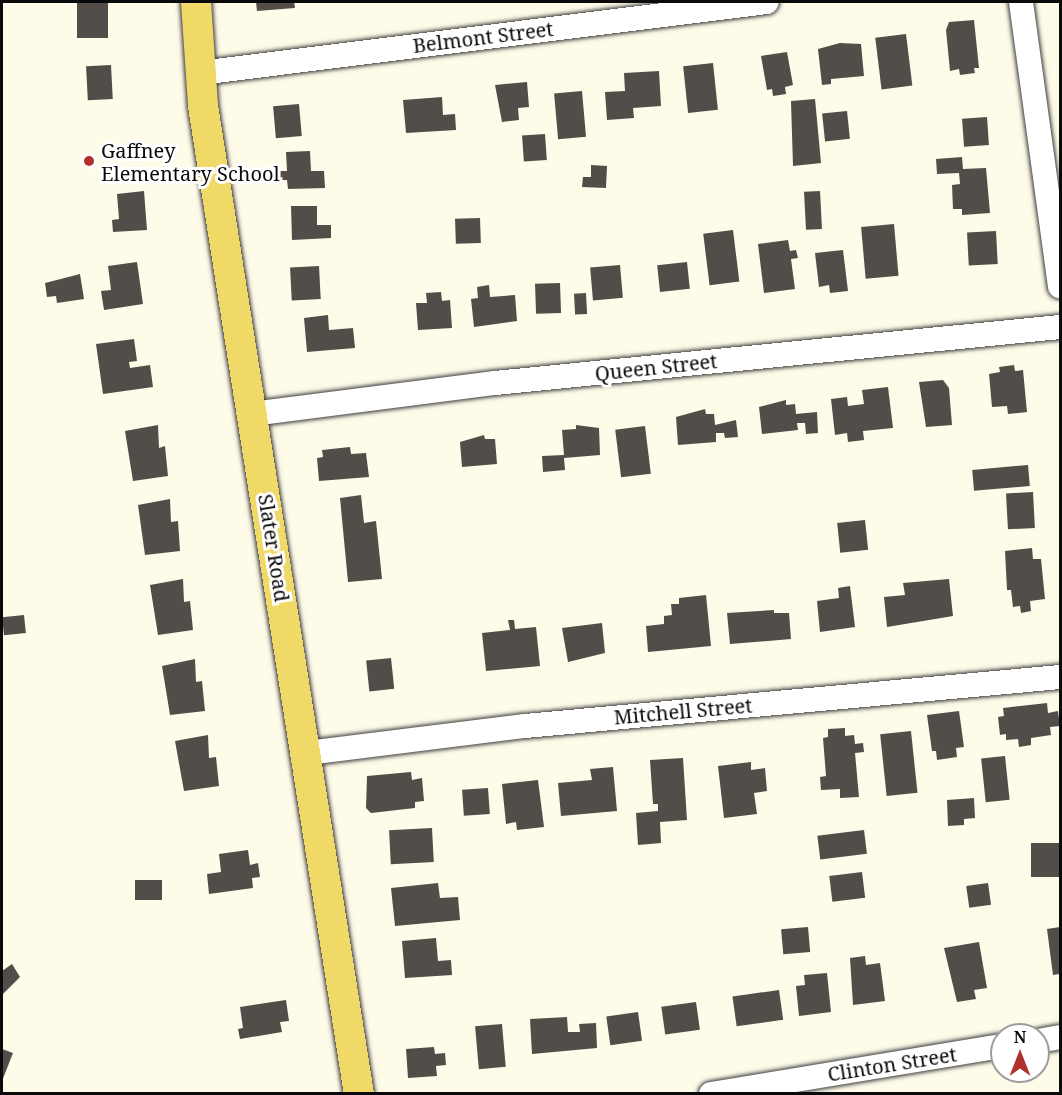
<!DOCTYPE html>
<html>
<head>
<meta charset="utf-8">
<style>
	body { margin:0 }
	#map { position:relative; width:1062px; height:1095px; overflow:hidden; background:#fefbe9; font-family:"Noto Serif",serif }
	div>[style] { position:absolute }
	.building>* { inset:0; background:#524d48; transform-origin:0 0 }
	.roads { filter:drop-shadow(0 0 2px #3d3d3d) drop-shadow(0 0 2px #3d3d3d) }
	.minor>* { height:24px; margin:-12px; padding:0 12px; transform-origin:12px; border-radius:12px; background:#fff }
	.major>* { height:30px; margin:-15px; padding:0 15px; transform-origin:15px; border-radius:15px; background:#f0d967 }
	.dots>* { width:16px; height:16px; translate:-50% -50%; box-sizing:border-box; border:3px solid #fff; border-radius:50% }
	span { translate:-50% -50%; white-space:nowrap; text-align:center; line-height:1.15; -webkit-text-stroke:6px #fff; paint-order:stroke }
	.street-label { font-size:20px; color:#0a0a0a }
	.poi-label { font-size:20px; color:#0a0a0a }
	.left { translate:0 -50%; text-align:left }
	.frame { position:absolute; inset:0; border:3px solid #0a0a0a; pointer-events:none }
	.north { position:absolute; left:990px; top:1023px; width:60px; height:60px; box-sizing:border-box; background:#fff; border:2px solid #9d9d9d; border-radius:50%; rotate:0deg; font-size:16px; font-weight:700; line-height:24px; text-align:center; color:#0a0a0a }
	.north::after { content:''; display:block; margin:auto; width:21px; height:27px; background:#b1302c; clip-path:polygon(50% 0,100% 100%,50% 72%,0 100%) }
</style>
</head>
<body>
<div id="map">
	<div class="building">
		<i style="left:77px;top:2px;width:31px;height:36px"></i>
		<i style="clip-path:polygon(256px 2px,294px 2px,295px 8px,257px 11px)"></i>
		<i style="clip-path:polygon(974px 20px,979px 68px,974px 68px,975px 73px,960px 75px,959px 69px,950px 71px,946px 30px,949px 22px)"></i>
		<i style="left:906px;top:34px;width:52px;height:31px;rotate:83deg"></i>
		<i style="clip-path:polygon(840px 43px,861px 44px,864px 76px,831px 79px,831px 84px,822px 85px,818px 49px)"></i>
		<i style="clip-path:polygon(787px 52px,793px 85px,785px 87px,786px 94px,773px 96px,772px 89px,767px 90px,761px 56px)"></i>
		<i style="left:713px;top:63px;width:47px;height:30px;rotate:84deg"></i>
		<i style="left:111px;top:65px;width:34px;height:25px;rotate:87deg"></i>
		<i style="clip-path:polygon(659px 71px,661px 106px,633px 108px,634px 118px,607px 120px,605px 92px,625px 91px,624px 73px)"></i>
		<i style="clip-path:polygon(527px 82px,529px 107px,518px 108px,519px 120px,502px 122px,495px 85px)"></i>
		<i style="left:582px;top:91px;width:46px;height:28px;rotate:85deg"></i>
		<i style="clip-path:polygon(442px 97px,443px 115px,455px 114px,456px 130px,406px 133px,403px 100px)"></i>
		<i style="clip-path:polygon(815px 99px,821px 163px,793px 166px,791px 101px)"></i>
		<i style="left:299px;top:104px;width:32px;height:26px;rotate:85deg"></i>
		<i style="left:847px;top:111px;width:28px;height:25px;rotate:84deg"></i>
		<i style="left:987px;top:117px;width:28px;height:25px;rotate:86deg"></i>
		<i style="left:545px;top:134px;width:26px;height:23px;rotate:86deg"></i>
		<i style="clip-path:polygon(310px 151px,311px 171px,324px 171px,325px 188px,288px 189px,287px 180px,278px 180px,278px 171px,287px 171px,286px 152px)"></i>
		<i style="clip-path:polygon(962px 157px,963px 169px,986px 168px,990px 213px,962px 215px,962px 209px,953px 209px,952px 185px,960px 184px,959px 173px,937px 174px,936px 159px)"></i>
		<i style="clip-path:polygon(591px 165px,607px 166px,606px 188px,582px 187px,583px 177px,591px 177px)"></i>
		<i style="clip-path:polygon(144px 191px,147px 230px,113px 232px,112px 220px,119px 219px,117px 194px)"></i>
		<i style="left:820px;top:191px;width:38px;height:16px;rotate:87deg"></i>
		<i style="clip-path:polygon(291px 206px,317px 206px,317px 225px,331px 225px,331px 238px,292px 240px)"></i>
		<i style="left:480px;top:218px;width:25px;height:25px;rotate:88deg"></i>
		<i style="left:894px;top:224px;width:52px;height:33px;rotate:85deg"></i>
		<i style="left:733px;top:230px;width:52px;height:30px;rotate:83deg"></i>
		<i style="left:996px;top:231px;width:33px;height:29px;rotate:87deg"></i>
		<i style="clip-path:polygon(788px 240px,790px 251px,796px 250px,798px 258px,791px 259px,795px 289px,764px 293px,758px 244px)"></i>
		<i style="clip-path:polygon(843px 250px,848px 291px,830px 293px,829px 285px,819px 287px,815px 253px)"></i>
		<i style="clip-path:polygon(137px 262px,143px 304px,104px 310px,101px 291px,111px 290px,108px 266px)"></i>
		<i style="left:687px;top:262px;width:27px;height:30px;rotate:84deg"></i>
		<i style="left:620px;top:265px;width:33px;height:30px;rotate:85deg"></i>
		<i style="left:319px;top:266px;width:33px;height:29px;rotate:87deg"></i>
		<i style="clip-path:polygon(80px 274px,84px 299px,57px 303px,56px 296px,47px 297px,45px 283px)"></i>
		<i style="left:560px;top:283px;width:30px;height:25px;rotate:88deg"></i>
		<i style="clip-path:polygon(489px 285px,490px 297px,515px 295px,517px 321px,474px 327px,471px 299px,478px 298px,477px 287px)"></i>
		<i style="clip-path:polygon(441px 292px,442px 301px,450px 300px,452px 328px,418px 330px,416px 303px,427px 303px,426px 293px)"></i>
		<i style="left:586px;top:293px;width:21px;height:12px;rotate:87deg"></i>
		<i style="clip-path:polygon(328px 315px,329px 330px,353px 328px,355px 348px,307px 352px,304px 318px)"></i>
		<i style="clip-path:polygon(134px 339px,137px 361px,129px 362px,130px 368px,150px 365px,153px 387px,103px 394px,96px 344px)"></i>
		<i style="clip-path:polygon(1014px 365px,1015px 371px,1023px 370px,1027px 412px,1008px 414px,1007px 406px,992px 407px,989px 374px,1000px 372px,999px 367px)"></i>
		<i style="clip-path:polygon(943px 380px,949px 388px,952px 425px,926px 427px,919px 382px)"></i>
		<i style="clip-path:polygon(888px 387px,893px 428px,863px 431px,864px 440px,848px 442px,847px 433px,835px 435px,831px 399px,847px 397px,848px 406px,864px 404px,862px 390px)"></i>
		<i style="clip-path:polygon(786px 400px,786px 405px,795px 404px,796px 414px,817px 412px,818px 433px,806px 434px,805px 423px,797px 423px,798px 430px,762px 434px,759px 407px)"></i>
		<i style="clip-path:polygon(705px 409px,706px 414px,714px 414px,715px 425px,736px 420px,738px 437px,725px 438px,724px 433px,716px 433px,716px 442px,678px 445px,676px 417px)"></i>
		<i style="clip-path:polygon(158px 425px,159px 448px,165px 446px,168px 476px,133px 481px,125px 431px)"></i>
		<i style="clip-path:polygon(576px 425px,599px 428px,600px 455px,564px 458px,565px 470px,543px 472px,542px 456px,564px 455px,562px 430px,576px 429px)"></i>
		<i style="left:645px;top:426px;width:48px;height:30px;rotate:83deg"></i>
		<i style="clip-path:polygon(484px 435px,485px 439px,495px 439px,497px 464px,462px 467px,460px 442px)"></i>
		<i style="clip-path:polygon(350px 447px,351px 454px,366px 453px,369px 477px,319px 481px,317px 458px,323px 457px,322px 450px)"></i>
		<i style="left:1028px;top:465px;width:21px;height:56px;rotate:85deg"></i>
		<i style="left:1033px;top:492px;width:36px;height:27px;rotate:87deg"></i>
		<i style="clip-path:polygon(361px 495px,364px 523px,376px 521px,382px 579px,348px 582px,340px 498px)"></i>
		<i style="clip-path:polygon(170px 499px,171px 522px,178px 521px,180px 551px,145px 555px,138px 505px)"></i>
		<i style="left:865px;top:520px;width:30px;height:28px;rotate:84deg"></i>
		<i style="clip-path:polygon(1032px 548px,1033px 559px,1041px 559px,1045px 599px,1030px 601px,1031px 611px,1021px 613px,1020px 606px,1013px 607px,1011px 590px,1007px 590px,1005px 551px)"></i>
		<i style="clip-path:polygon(183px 579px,184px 602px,190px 601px,193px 630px,158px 635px,150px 585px)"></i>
		<i style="clip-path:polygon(949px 579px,953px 616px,887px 627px,884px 597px,905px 595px,903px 583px)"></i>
		<i style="clip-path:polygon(850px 586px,855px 627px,820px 632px,817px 601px,839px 598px,838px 588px)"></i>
		<i style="clip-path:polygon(706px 595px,711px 646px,648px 652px,646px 626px,664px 624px,664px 616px,672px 615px,671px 604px,679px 604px,679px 598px)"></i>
		<i style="clip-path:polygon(774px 610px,774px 613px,789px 613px,791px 639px,730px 644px,727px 613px)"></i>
		<i style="left:24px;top:615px;width:18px;height:22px;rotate:84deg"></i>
		<i style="clip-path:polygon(508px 620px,514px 620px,515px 629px,536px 627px,540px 666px,486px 671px,482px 633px,510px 630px)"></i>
		<i style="clip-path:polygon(602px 623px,605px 653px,568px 662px,562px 628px)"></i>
		<i style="left:391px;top:658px;width:31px;height:25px;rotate:84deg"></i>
		<i style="clip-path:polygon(195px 659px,196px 682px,202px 681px,205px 711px,170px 715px,162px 666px)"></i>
		<i style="clip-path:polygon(1047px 703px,1048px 713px,1058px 711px,1060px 726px,1050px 727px,1051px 735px,1031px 738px,1031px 745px,1019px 747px,1018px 739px,1006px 740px,1006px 734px,1000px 735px,998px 717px,1004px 716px,1003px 708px)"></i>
		<i style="clip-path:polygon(959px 711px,964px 747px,956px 748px,957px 757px,937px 760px,936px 751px,932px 751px,927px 715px)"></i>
		<i style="clip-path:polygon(845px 728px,845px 736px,854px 735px,855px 744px,863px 743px,864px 752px,855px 753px,859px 797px,840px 798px,840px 789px,821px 790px,820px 777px,826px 776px,823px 738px,828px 737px,828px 729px)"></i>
		<i style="left:911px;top:731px;width:62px;height:31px;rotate:84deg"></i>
		<i style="clip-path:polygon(208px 735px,209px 758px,216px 757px,219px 786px,184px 791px,175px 741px)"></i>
		<i style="left:1005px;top:756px;width:44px;height:24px;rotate:84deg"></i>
		<i style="clip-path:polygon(683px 758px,687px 820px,660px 822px,661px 843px,638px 845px,636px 813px,658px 811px,658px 804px,653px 804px,650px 760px)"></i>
		<i style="clip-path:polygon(751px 762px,751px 770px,765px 768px,767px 791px,754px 793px,757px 814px,724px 818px,718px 766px)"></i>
		<i style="clip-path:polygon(613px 767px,617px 811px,561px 816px,558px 783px,592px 780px,590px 769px)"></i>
		<i style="clip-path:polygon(411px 772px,412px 780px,422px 778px,424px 801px,415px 802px,415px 808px,371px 813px,366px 808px,367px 776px)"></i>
		<i style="clip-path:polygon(538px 780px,544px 827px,517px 830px,516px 822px,506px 824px,502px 784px)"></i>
		<i style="left:488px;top:788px;width:26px;height:26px;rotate:86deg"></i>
		<i style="clip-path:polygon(974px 798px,975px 818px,964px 819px,964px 825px,948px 826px,947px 800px)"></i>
		<i style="left:432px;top:828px;width:34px;height:43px;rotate:87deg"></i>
		<i style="left:864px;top:830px;width:24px;height:47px;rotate:83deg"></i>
		<i style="left:1060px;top:843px;width:34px;height:29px;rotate:90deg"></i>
		<i style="clip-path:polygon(248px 850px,250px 865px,258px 863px,260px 877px,252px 878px,253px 888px,209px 894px,207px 874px,221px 872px,219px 854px)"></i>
		<i style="left:862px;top:872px;width:26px;height:33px;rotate:83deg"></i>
		<i style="left:135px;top:880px;width:27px;height:20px"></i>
		<i style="clip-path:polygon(438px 883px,440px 898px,458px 897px,460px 920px,395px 926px,391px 888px)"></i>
		<i style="left:988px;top:883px;width:22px;height:22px;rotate:82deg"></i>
		<i style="left:808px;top:927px;width:25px;height:27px;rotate:85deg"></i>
		<i style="clip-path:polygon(1060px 927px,1060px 974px,1053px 975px,1047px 929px)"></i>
		<i style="clip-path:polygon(436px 938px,438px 961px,451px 960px,452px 975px,405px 978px,402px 941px)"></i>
		<i style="clip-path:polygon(979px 942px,987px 988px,974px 990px,976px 999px,957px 1002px,944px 948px)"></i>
		<i style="clip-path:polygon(865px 956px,866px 965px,880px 963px,885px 1001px,853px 1005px,850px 958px)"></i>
		<i style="clip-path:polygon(12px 964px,20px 977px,2px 995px,2px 971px)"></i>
		<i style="clip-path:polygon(827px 973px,831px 1012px,799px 1016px,796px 986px,805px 985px,804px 975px)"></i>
		<i style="left:779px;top:990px;width:30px;height:47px;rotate:82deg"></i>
		<i style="clip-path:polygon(286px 1000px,289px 1021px,280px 1022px,282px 1032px,240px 1039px,238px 1029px,243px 1028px,240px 1007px)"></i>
		<i style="left:696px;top:1002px;width:28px;height:35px;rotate:82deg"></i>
		<i style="left:638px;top:1012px;width:29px;height:32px;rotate:82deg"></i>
		<i style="clip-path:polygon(567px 1017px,568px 1032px,580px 1032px,579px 1024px,596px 1023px,597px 1048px,532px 1054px,530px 1019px)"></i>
		<i style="left:502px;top:1024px;width:43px;height:27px;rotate:85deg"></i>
		<i style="clip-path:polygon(434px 1047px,435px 1054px,445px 1053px,446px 1065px,436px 1066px,437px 1076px,408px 1078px,406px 1049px)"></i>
		<i style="clip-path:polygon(2px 1049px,13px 1053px,2px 1081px)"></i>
	</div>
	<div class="roads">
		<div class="minor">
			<i style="left:1021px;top:2px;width:287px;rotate:82.2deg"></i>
			<i style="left:200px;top:73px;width:571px;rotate:-7.14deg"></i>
			<i style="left:252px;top:414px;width:245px;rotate:-7.3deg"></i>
			<i style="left:495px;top:383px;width:568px;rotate:-5.66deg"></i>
			<i style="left:307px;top:753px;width:220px;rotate:-7.1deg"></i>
			<i style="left:525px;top:726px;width:537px;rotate:-5.23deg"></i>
			<i style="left:1038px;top:1041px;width:22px;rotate:-10deg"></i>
			<i style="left:711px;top:1094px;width:295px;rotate:-9.4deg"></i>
		</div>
		<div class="major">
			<i style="left:196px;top:2px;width:104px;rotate:86.1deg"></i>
			<i style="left:203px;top:106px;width:1000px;rotate:81.03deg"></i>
		</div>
	</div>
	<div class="dots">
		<i style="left:89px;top:161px;background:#b1302c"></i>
	</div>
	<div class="street-label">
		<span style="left:483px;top:37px;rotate:-7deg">Belmont Street</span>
		<span style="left:656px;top:367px;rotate:-6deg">Queen Street</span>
		<span style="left:274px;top:548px;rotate:81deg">Slater Road</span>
		<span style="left:683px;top:711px;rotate:-5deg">Mitchell Street</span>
		<span style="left:892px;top:1064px;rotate:-9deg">Clinton Street</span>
	</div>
	<div class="poi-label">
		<span class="left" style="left:101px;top:162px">Gaffney<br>Elementary School</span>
	</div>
	<div class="frame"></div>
	<div class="north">N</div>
</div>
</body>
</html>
